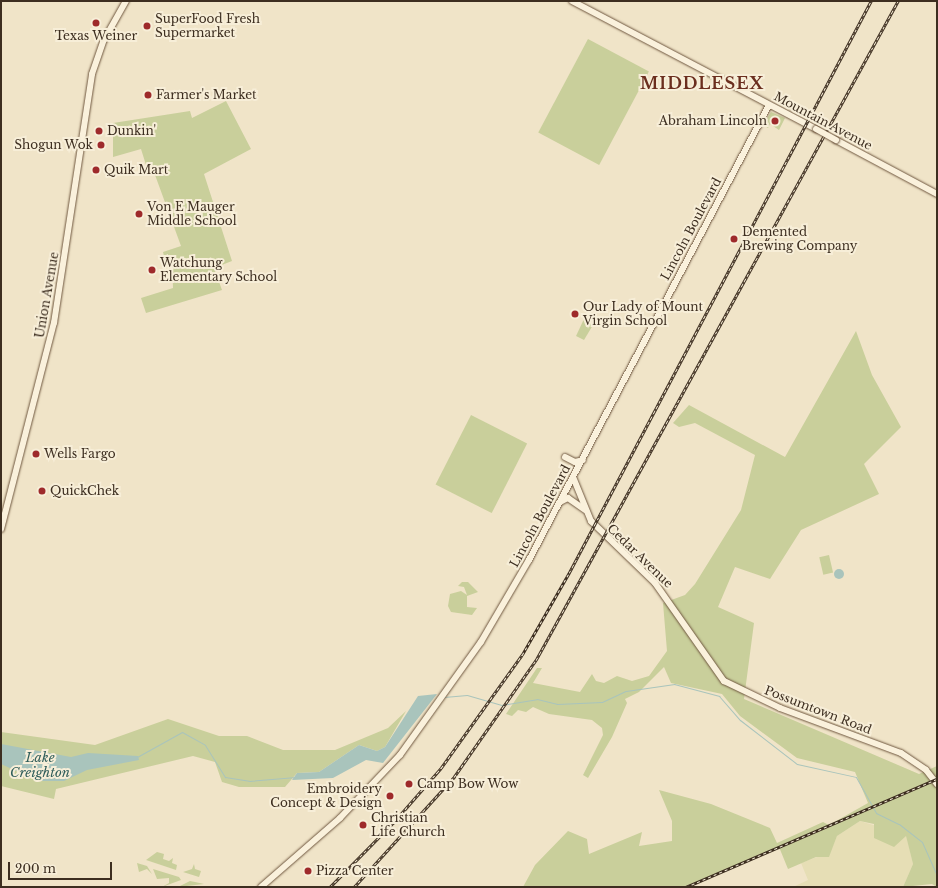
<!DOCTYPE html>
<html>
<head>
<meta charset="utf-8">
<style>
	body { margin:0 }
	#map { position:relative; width:938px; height:888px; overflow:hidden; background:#f0e4c8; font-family:"Libre Baskerville",serif }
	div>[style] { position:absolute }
	.farmland>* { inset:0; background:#e6deb5 }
	.green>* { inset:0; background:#c9cf9b; transform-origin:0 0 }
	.water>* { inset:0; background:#a9c4bc }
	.round { border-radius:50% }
	.stream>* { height:1px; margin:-0.5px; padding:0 0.5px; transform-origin:0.5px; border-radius:0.5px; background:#a9c4bc }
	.roads { filter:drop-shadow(0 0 1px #6f573f) drop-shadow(0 0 1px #6f573f) }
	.secondary>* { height:6px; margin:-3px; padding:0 3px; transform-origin:3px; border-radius:3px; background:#faf1dc }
	.rail>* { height:2.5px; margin-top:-1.25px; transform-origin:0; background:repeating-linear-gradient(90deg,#f7eed8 0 3px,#3d2e20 0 6px); box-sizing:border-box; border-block:1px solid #3d2e20 }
	.bridges { filter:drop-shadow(0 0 1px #6f573f) drop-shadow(0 0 1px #6f573f) }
	.secondary-bridge>* { height:6px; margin:-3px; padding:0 3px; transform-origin:3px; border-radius:3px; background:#faf1dc }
	.dots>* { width:11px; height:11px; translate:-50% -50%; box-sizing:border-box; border:2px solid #f7eed8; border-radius:50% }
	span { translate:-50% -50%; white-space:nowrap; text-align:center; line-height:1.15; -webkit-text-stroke:4px #f7eed8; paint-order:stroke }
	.poi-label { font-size:12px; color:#3d2e20 }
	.left { translate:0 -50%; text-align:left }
	.right { translate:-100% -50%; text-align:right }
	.street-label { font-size:12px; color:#3d2e20 }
	.water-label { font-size:13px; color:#2f5d5a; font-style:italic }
	.district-label { font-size:16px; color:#6b2e1e; font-weight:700; letter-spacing:1px }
	.frame { position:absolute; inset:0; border:2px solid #3d2e20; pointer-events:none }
	.scale { position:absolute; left:8px; top:862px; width:104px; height:18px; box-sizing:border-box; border:2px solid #3d2e20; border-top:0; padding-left:5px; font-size:12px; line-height:14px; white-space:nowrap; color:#3d2e20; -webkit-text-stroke:3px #f7eed8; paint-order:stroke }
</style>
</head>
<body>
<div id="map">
	<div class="farmland">
		<i style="clip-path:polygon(860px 821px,906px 835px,913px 864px,903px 887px,793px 887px,808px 880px,801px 863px,817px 857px,828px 857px,837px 836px)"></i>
	</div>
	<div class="green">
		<i style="left:588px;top:39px;width:69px;height:106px;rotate:28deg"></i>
		<i style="clip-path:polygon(226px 101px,251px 149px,204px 174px,232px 261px,214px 268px,222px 290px,146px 313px,141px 298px,173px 288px,172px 257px,165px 260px,163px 252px,181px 246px,151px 164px,146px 165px,141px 149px,113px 157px,113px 123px,190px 111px,192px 118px)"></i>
		<i style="clip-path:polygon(771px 112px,785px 118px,779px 130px,770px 124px,768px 128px,763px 125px)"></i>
		<i style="clip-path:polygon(584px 319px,593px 325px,584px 340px,576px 336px)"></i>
		<i style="clip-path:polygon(856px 331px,872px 375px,901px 427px,864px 464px,879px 494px,801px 530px,770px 579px,735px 567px,718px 607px,754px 623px,744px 699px,919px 774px,937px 766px,937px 887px,932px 884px,903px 887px,913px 864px,906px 836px,894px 847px,874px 838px,874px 824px,860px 821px,837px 836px,829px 857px,816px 857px,788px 869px,779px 847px,687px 887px,523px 887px,535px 865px,568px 831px,587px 839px,589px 854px,642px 832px,639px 846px,672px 841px,672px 821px,659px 790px,711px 804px,770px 828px,777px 843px,823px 822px,829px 825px,868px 803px,855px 772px,797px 758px,740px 716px,722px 694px,671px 683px,664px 667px,639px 692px,625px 699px,627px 703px,612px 737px,588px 778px,583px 775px,603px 735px,602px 728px,592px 720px,549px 714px,533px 707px,526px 712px,518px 710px,512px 716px,506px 714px,537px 668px,542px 668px,533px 683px,580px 692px,592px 674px,596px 681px,604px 683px,617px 676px,632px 681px,649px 676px,667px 651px,663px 603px,685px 595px,695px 584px,741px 510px,755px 455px,695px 423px,679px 427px,673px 423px,689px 405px,785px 457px)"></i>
		<i style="left:471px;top:415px;width:63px;height:78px;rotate:27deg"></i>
		<i style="left:829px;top:555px;width:18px;height:10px;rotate:77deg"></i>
		<i style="clip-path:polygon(462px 582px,468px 582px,478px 592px,467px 596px,467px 607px,477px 608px,472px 615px,451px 612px,448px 606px,450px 594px,461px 591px,467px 595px,464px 587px,458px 586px)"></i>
		<i style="clip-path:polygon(406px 711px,385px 747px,377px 751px,359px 745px,319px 772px,297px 773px,285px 787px,239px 787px,222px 782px,215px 762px,193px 756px,56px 789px,54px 799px,1px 786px,1px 732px,95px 745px,168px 719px,219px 736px,247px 736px,283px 750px,335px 750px,388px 728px)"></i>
		<i style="clip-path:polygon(157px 852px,164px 854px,163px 859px,169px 861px,173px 858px,172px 863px,177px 865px,176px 870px,146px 860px)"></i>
		<i style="clip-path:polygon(137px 863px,147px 866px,152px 874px,147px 869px,139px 872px)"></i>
		<i style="clip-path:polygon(194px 864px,195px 869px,201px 871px,199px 877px,183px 872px,192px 869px)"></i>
		<i style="clip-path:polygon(153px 869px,179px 877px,181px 880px,162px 887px,169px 883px,169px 878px,157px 879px)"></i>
		<i style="clip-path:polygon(190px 881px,195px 882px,204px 884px,178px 887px)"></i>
	</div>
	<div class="water">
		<i class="round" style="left:834px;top:569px;width:10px;height:10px"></i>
		<i style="clip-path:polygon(437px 694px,383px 763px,366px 760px,333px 778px,292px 780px,297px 773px,319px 772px,359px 745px,377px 751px,385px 747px,418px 696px)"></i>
		<i style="clip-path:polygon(1px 744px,71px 757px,88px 753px,138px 756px,139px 760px,87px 770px,64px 781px,38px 781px,1px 764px)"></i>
	</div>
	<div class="stream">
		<i style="left:444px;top:697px;width:23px;rotate:-5deg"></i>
		<i style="left:467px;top:695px;width:35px;rotate:16deg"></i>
		<i style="left:501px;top:705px;width:36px;rotate:-9deg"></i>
		<i style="left:537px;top:699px;width:21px;rotate:14deg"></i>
		<i style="left:557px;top:704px;width:45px;rotate:-2.5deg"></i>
		<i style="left:602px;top:702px;width:26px;rotate:-25deg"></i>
		<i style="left:626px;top:691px;width:49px;rotate:-8.3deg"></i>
		<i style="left:674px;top:684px;width:47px;rotate:14.9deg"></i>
		<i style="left:719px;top:696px;width:32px;rotate:49deg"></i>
		<i style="left:740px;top:720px;width:72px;rotate:37.7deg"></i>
		<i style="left:797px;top:764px;width:60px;rotate:12.4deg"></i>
		<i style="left:856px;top:777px;width:41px;rotate:60.9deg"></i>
		<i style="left:876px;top:813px;width:25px;rotate:26deg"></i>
		<i style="left:899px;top:824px;width:29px;rotate:38deg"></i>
		<i style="left:922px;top:842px;width:37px;rotate:66deg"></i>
		<i style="left:137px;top:757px;width:51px;rotate:-29.1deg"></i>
		<i style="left:182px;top:732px;width:26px;rotate:29deg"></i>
		<i style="left:205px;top:745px;width:38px;rotate:58deg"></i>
		<i style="left:225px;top:777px;width:24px;rotate:9deg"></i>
		<i style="left:249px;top:781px;width:47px;rotate:-4.9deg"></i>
	</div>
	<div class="roads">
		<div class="secondary">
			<i style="left:572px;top:1px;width:276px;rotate:27.7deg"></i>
			<i style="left:836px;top:140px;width:115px;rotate:28.1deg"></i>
			<i style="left:565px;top:457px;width:11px;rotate:27deg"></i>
			<i style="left:575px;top:462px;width:8px;rotate:-14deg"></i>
			<i style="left:573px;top:477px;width:48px;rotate:67.8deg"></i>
			<i style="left:591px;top:521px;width:89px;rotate:44.1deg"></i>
			<i style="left:655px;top:583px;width:120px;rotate:54.9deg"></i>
			<i style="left:724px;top:681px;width:62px;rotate:25.7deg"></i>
			<i style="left:780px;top:708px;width:129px;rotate:20.4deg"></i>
			<i style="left:901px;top:753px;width:30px;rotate:34deg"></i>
			<i style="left:926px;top:770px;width:18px;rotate:52deg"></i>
			<i style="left:560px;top:502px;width:9px;rotate:-27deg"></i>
			<i style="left:568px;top:498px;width:21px;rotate:35deg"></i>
			<i style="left:1px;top:529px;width:213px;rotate:-75.6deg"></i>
			<i style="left:54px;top:323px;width:252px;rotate:-81.3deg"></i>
			<i style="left:92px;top:74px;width:36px;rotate:-71deg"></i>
			<i style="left:104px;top:40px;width:45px;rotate:-60.6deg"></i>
			<i style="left:261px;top:887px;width:105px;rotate:-41.1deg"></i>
			<i style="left:340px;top:818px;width:87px;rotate:-46.4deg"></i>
			<i style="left:400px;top:755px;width:139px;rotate:-54.4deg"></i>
			<i style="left:481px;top:642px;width:95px;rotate:-59.7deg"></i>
			<i style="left:529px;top:560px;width:514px;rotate:-62.19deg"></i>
		</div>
	</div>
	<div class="rail">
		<i style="left:330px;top:887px;width:90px;rotate:-45.5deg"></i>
		<i style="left:393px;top:823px;width:73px;rotate:-48.9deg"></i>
		<i style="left:441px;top:768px;width:139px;rotate:-54.4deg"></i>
		<i style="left:522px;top:655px;width:95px;rotate:-60.2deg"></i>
		<i style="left:569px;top:573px;width:647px;rotate:-62.17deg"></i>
		<i style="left:354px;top:887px;width:149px;rotate:-47.7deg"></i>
		<i style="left:454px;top:777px;width:143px;rotate:-55deg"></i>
		<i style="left:536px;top:660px;width:752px;rotate:-61.22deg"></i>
		<i style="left:686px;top:887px;width:273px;rotate:-23.3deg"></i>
	</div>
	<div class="bridges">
		<div class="secondary-bridge">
			<i style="left:816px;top:129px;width:23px;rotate:29deg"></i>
		</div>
	</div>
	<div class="dots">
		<i style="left:96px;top:23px;background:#9e2a2b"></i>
		<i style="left:147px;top:26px;background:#9e2a2b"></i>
		<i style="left:148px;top:95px;background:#9e2a2b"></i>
		<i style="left:775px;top:121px;background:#9e2a2b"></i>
		<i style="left:99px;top:131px;background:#9e2a2b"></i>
		<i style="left:101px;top:145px;background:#9e2a2b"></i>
		<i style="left:96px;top:170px;background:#9e2a2b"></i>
		<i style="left:139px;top:214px;background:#9e2a2b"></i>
		<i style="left:734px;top:239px;background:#9e2a2b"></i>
		<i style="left:152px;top:270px;background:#9e2a2b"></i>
		<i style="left:575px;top:314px;background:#9e2a2b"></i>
		<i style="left:36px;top:454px;background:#9e2a2b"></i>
		<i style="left:42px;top:491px;background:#9e2a2b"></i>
		<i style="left:409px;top:784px;background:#9e2a2b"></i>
		<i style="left:390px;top:796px;background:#9e2a2b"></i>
		<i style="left:363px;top:825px;background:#9e2a2b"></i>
		<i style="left:308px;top:871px;background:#9e2a2b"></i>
	</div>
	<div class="poi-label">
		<span class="left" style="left:155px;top:26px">SuperFood Fresh<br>Supermarket</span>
		<span style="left:96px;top:36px">Texas Weiner</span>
		<span class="left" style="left:156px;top:95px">Farmer's Market</span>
		<span class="right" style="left:767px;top:121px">Abraham Lincoln</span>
		<span class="left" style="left:107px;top:131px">Dunkin'</span>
		<span class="right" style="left:93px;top:145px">Shogun Wok</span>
		<span class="left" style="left:104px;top:170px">Quik Mart</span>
		<span class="left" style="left:147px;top:214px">Von E Mauger<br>Middle School</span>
		<span class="left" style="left:742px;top:239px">Demented<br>Brewing Company</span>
		<span class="left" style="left:160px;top:270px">Watchung<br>Elementary School</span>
		<span class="left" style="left:583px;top:314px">Our Lady of Mount<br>Virgin School</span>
		<span class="left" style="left:44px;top:454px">Wells Fargo</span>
		<span class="left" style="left:50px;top:491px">QuickChek</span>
		<span class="left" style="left:417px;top:784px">Camp Bow Wow</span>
		<span class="right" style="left:382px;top:796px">Embroidery<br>Concept &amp; Design</span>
		<span class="left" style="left:371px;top:825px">Christian<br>Life Church</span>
		<span class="left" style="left:316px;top:871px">Pizza Center</span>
	</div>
	<div class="street-label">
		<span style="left:823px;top:121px;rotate:28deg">Mountain Avenue</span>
		<span style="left:691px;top:229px;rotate:-62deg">Lincoln Boulevard</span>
		<span style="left:47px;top:295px;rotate:-80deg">Union Avenue</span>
		<span style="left:540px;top:516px;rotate:-62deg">Lincoln Boulevard</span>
		<span style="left:640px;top:556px;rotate:44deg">Cedar Avenue</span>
		<span style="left:818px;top:710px;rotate:21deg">Possumtown Road</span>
	</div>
	<div class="water-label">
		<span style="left:40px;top:766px">Lake<br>Creighton</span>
	</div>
	<div class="district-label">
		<span style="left:702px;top:83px">MIDDLESEX</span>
	</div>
	<div class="frame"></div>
	<div class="scale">200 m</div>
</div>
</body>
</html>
